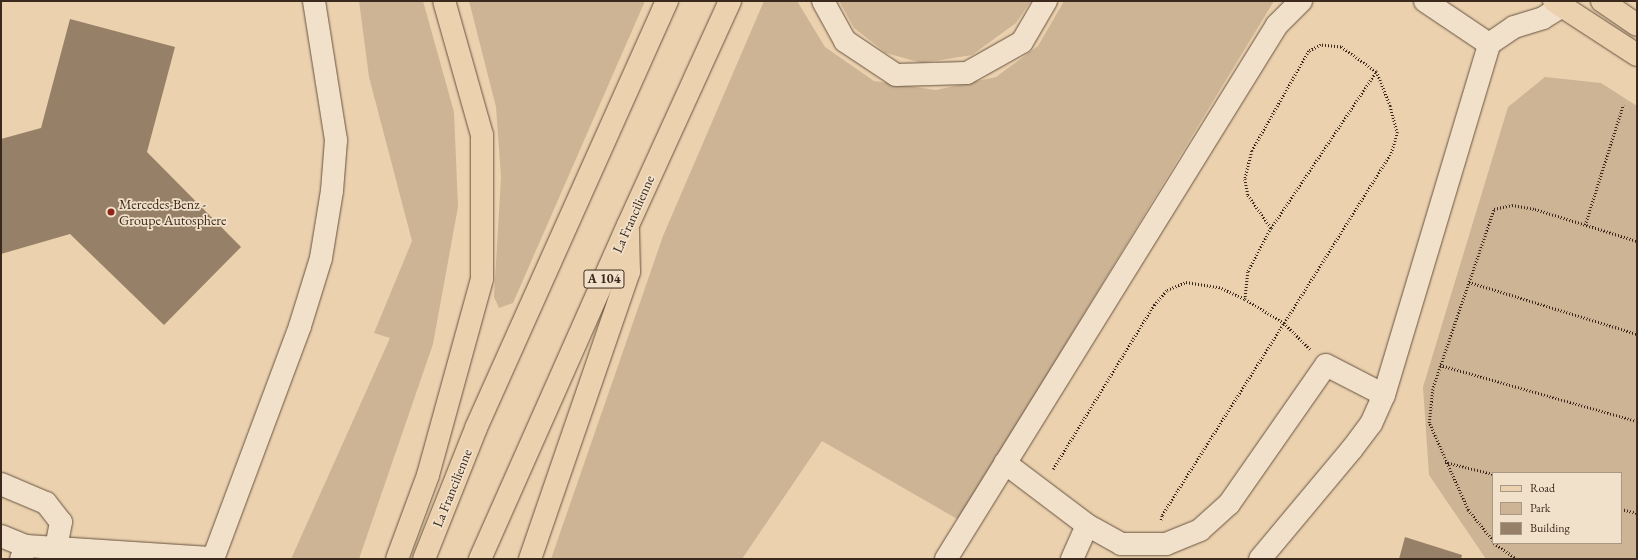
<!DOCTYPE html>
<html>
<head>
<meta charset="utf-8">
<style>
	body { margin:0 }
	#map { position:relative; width:1638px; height:560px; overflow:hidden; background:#ebd1ae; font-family:"EB Garamond",serif }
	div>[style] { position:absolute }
	.green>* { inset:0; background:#cdb495 }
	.building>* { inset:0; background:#978068 }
	.path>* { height:2.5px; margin-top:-1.25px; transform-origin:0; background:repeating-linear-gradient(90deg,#3b291d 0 1px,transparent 0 3px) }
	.roads { filter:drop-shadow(0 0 1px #675341) drop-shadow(0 0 1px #675341) }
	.minor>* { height:22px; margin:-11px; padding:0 11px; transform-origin:11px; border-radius:11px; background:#f2e1ca }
	.major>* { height:22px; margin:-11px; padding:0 11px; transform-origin:11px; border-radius:11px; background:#ebd1ae }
	.highway>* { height:22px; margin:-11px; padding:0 11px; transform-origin:11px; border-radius:11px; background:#ebd1ae }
	.dots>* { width:11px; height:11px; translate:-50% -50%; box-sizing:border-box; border:2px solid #f2e1ca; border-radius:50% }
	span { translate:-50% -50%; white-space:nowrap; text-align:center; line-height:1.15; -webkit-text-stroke:3.5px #f2e1ca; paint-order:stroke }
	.shield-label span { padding:1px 3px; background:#f2e1ca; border:1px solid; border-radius:3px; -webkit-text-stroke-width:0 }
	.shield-label { font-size:13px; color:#3b291d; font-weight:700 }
	.poi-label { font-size:14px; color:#3b291d }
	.left { translate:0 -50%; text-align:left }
	.street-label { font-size:14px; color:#3b291d }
	.frame { position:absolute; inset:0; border:2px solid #3b291d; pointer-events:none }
	.legend { position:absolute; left:1492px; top:472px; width:130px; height:72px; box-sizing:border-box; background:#f2e1ca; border:1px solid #a99785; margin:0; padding:5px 7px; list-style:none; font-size:12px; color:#3b291d }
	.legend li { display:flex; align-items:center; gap:8px; height:20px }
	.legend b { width:20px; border:1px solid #a99785 }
</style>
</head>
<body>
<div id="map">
	<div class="green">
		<i style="clip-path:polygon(359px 1px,423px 1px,454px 112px,458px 207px,433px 344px,359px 559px,291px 559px,390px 338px,374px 333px,412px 241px,369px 77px)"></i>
		<i style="clip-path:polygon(469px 1px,645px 1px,513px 303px,499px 308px,494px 297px,501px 177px,496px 107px)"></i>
		<i style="clip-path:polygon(764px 1px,797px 1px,825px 47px,874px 81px,936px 90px,996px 77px,1038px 46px,1064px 1px,1274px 1px,959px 520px,822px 441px,742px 559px,551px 559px,663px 236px)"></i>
		<i style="clip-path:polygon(839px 1px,1031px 1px,1016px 23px,972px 55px,922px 63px,886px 53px,854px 28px)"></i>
		<i style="clip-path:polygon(evenodd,1545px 77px,1601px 83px,1637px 106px,1637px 559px,1486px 559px,1429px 475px,1423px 387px,1508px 107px,1545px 77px,1493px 473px,1621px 473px,1621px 543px,1493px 543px,1493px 473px)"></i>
	</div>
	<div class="building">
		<i style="clip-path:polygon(70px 19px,175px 47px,147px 152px,241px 247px,164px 325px,70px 234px,1px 254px,1px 139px,41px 128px)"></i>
		<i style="clip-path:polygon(1405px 537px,1462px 555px,1461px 559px,1399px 559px)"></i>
	</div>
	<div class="path">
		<i style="left:1585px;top:225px;width:126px;rotate:-72.4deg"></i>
		<i style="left:1271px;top:228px;width:188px;rotate:-56.1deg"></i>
		<i style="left:1469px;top:282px;width:176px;rotate:17.2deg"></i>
		<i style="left:1440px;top:365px;width:205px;rotate:15.9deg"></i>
		<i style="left:1445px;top:462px;width:49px;rotate:14deg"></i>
		<i style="left:1053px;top:469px;width:193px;rotate:-58.4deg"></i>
		<i style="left:1154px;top:305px;width:20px;rotate:-49deg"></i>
		<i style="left:1167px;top:290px;width:21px;rotate:-23deg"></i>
		<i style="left:1186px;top:282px;width:33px;rotate:9deg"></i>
		<i style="left:1219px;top:287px;width:29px;rotate:25deg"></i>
		<i style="left:1621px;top:509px;width:16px;rotate:14deg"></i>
		<i style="left:1161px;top:520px;width:5px;rotate:-79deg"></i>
		<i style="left:1162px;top:515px;width:227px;rotate:-57.6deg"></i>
		<i style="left:1284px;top:323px;width:201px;rotate:-57.8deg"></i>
		<i style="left:1391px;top:153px;width:21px;rotate:-73deg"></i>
		<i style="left:1397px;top:133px;width:28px;rotate:-105deg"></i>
		<i style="left:1390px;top:106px;width:37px;rotate:-112deg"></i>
		<i style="left:1376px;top:72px;width:43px;rotate:-144.5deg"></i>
		<i style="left:1341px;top:47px;width:20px;rotate:-174deg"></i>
		<i style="left:1321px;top:45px;width:13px;rotate:153deg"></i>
		<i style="left:1309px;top:51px;width:115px;rotate:119.7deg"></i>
		<i style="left:1252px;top:151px;width:29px;rotate:104deg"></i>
		<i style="left:1245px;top:179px;width:16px;rotate:79deg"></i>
		<i style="left:1248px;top:195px;width:40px;rotate:55.1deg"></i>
		<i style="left:1271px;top:228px;width:50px;rotate:117.6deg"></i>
		<i style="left:1248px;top:272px;width:27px;rotate:96deg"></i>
		<i style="left:1245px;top:299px;width:46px;rotate:31.6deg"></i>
		<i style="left:1284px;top:323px;width:37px;rotate:45deg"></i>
		<i style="left:1493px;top:541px;width:40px;rotate:-129deg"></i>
		<i style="left:1468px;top:510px;width:95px;rotate:-114.1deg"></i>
		<i style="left:1429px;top:423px;width:36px;rotate:-84deg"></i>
		<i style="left:1433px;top:387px;width:188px;rotate:-71.1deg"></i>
		<i style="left:1494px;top:209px;width:18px;rotate:-13deg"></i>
		<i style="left:1512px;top:205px;width:23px;rotate:10deg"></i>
		<i style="left:1535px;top:209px;width:107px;rotate:17.4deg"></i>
		<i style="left:1494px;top:543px;width:28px;rotate:35deg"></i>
	</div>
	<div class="roads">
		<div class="minor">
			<i style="left:823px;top:1px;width:46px;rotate:61.2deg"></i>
			<i style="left:845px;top:41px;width:61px;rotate:33.7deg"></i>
			<i style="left:896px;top:75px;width:71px;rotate:-1.6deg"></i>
			<i style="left:967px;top:73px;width:63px;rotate:-29.4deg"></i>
			<i style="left:1022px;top:42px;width:48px;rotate:-59.7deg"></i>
			<i style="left:1425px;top:1px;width:77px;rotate:33.9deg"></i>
			<i style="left:1005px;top:463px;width:103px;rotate:37.1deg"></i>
			<i style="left:1px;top:484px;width:49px;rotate:22.9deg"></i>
			<i style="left:46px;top:503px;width:24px;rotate:52deg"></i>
			<i style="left:61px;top:522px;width:26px;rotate:101deg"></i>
			<i style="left:1px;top:536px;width:27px;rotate:22deg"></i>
			<i style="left:21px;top:559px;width:14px;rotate:-69deg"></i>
			<i style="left:26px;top:546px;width:188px;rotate:3.7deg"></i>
			<i style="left:213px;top:559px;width:249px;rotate:-69.5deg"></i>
			<i style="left:300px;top:326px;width:71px;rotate:-72.8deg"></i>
			<i style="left:321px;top:258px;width:68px;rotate:-80.7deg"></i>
			<i style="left:332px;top:191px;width:51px;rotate:-85.5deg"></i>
			<i style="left:336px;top:140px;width:141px;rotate:-99deg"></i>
			<i style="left:946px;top:559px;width:628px;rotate:-58.21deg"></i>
			<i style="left:1277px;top:25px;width:34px;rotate:-45deg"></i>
			<i style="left:1072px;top:559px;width:37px;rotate:-66deg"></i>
			<i style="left:1087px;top:525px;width:39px;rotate:29deg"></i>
			<i style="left:1121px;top:544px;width:45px"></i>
			<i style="left:1166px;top:544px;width:37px;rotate:-22deg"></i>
			<i style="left:1200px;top:530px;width:39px;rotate:-42deg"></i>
			<i style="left:1229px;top:504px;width:169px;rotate:-55.1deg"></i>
			<i style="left:1326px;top:365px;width:65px;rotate:27.3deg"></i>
			<i style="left:1260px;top:559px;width:143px;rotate:-50.1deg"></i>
			<i style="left:1352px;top:449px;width:31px;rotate:-53deg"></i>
			<i style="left:1371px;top:424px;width:32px;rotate:-66deg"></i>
			<i style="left:1384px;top:395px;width:366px;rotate:-73.3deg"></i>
			<i style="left:1489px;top:44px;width:30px;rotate:-34deg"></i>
			<i style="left:1514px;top:27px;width:30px;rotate:-17deg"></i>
			<i style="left:1543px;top:18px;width:22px;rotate:-32deg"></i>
		</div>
		<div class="major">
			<i style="left:1554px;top:1px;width:99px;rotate:33deg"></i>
			<i style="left:1602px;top:1px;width:42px;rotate:34.4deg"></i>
		</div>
		<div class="highway">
			<i style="left:397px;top:559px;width:90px;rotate:-69.7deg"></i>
			<i style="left:428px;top:475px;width:203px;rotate:-74.6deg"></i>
			<i style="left:482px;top:279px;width:144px;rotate:-90deg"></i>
			<i style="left:482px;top:135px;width:139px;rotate:-105.8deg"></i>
			<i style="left:424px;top:559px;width:141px;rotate:-68.3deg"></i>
			<i style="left:476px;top:428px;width:468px;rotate:-65.9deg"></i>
			<i style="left:480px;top:559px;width:365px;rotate:-66.1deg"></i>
			<i style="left:628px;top:225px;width:246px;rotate:-65.5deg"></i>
			<i style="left:530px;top:559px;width:304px;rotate:-71deg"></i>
			<i style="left:629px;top:272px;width:41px;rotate:-91.4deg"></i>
		</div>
	</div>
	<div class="dots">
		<i style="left:111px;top:212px;background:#8f2418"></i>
	</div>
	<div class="shield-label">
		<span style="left:604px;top:279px">A 104</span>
	</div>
	<div class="poi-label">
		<span class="left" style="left:119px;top:212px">Mercedes-Benz -<br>Groupe Autosphere</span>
	</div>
	<div class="street-label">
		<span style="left:633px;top:214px;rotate:-66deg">La Francilienne</span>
		<span style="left:452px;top:488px;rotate:-68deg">La Francilienne</span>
	</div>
	<div class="frame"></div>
	<ul class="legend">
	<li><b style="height:5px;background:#ebd1ae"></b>Road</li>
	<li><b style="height:11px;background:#cdb495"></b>Park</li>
	<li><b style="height:11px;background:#978068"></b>Building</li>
	</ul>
</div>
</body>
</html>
